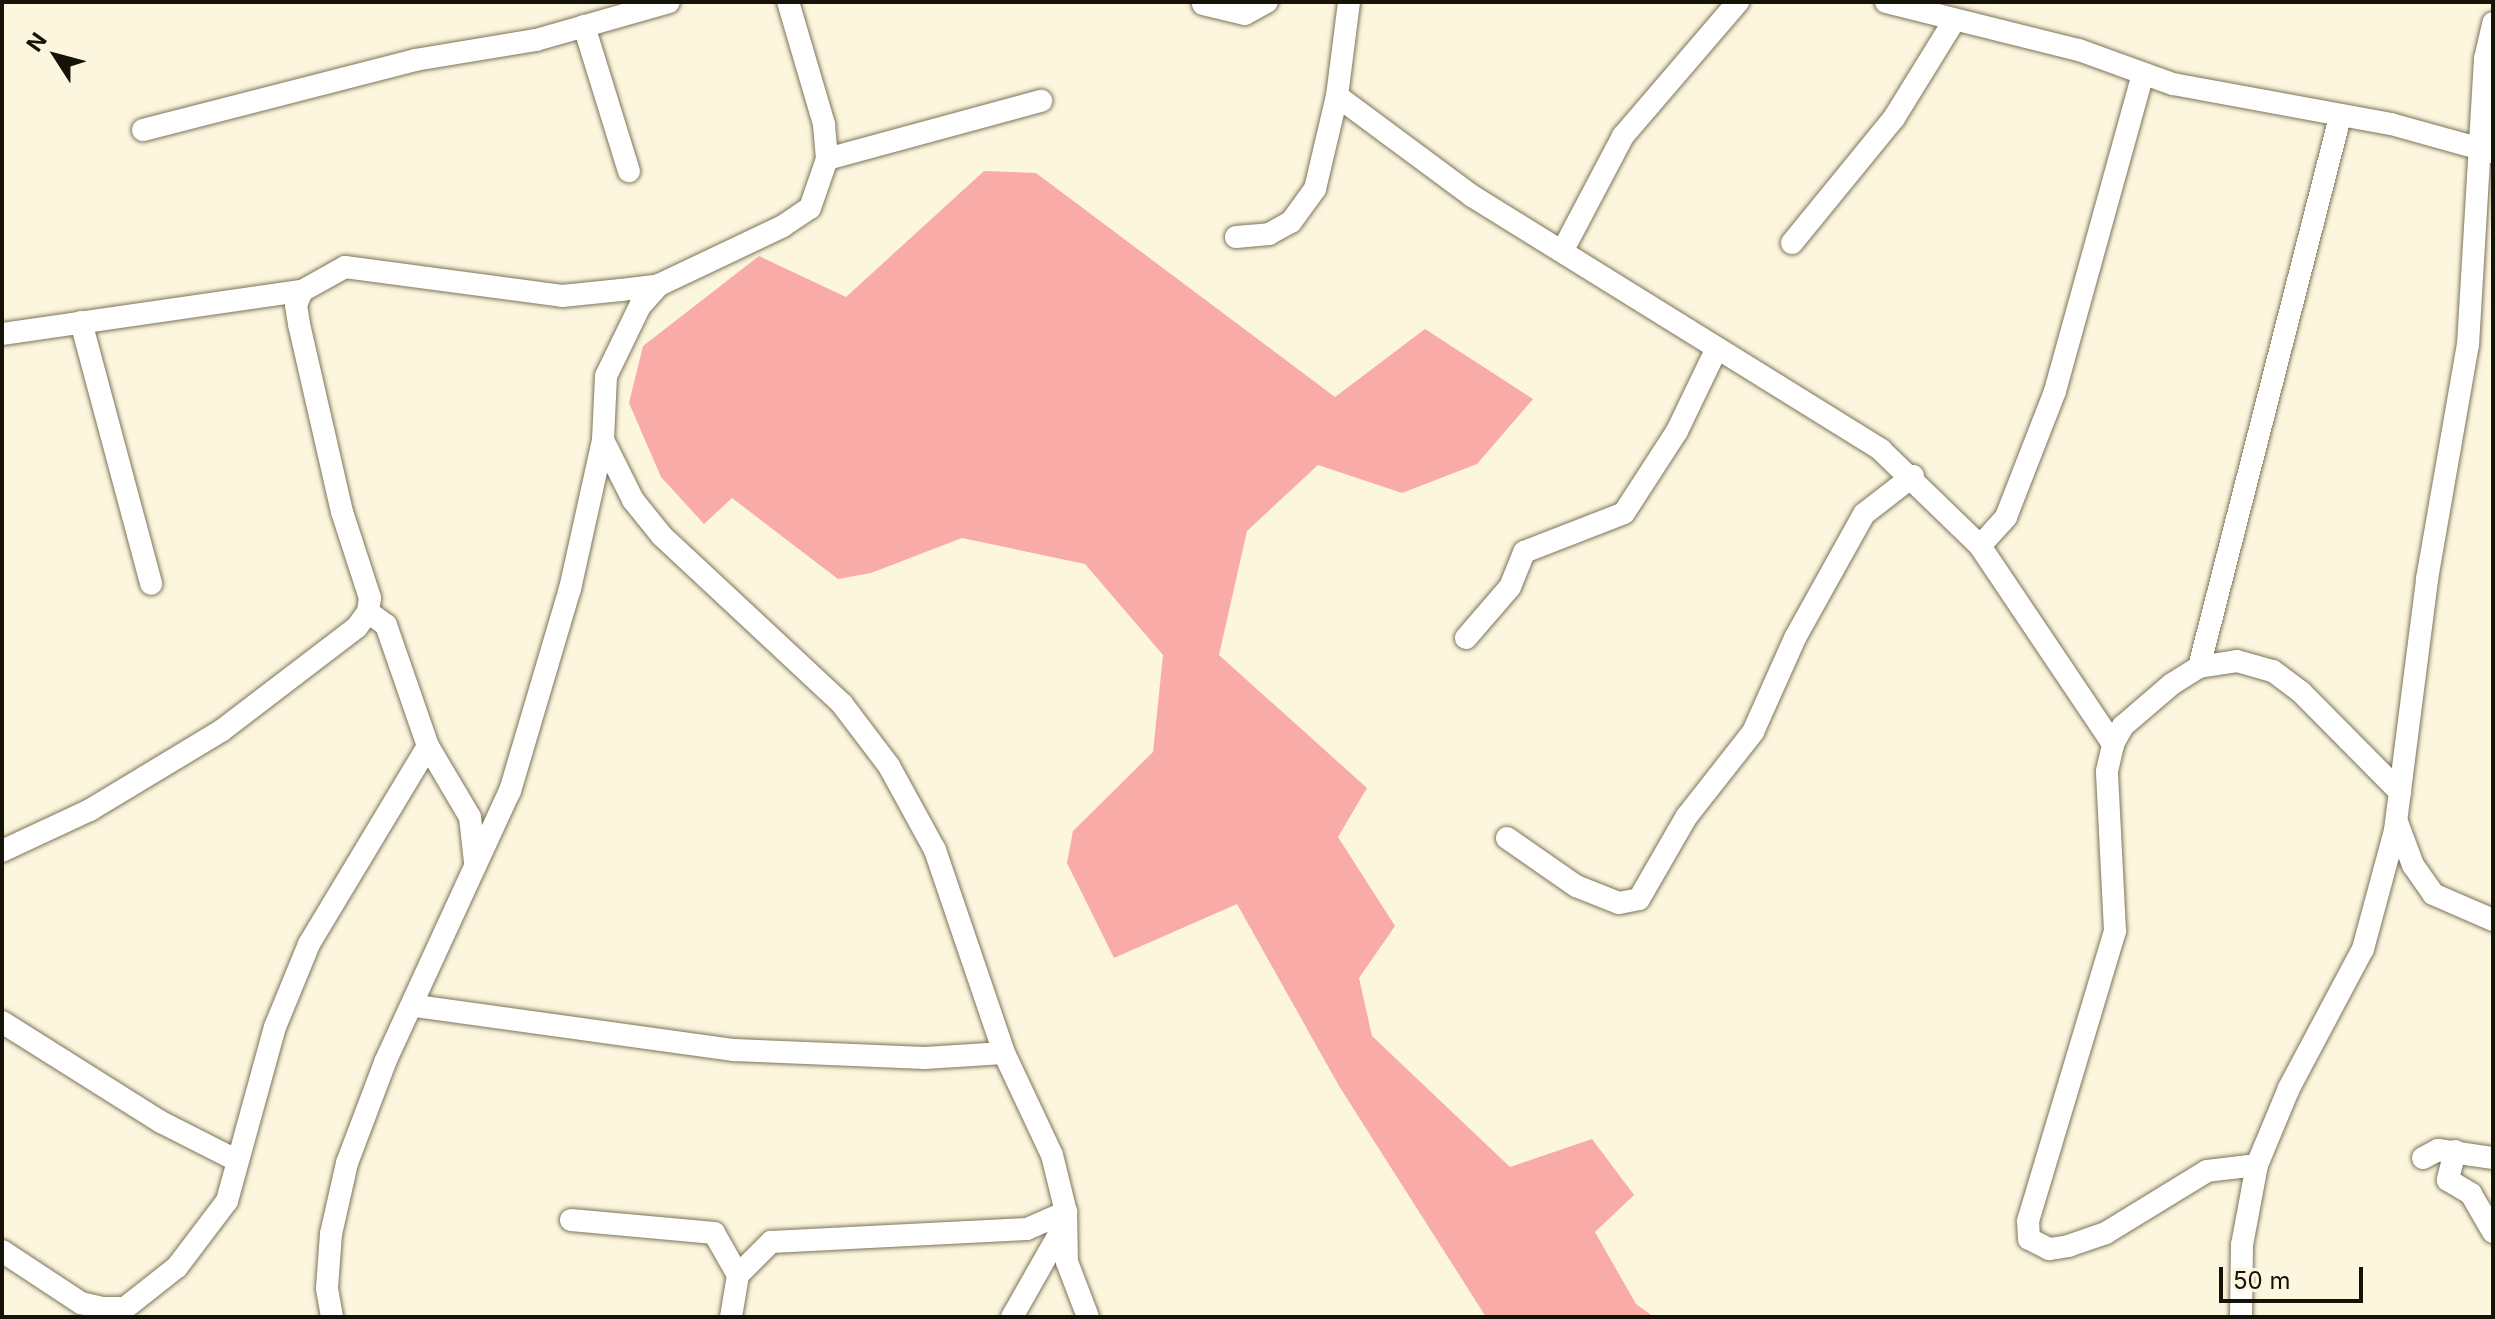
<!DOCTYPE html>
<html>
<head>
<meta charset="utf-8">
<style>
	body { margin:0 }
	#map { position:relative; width:2495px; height:1319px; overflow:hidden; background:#fdf6de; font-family:Inter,sans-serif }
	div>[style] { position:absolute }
	.green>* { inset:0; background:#f8aba7 }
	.roads { filter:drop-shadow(0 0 2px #7c7359) drop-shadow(0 0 2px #7c7359) }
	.street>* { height:22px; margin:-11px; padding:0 11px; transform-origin:11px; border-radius:11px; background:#fff }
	span { translate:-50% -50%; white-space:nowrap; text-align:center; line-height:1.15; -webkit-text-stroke:6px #fdf6de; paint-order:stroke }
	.frame { position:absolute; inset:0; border:4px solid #151208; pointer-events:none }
	.north { position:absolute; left:16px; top:16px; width:80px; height:80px; -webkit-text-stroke:6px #fdf6de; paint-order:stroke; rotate:306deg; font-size:22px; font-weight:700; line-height:32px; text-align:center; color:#151208 }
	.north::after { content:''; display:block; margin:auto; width:28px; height:36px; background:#151208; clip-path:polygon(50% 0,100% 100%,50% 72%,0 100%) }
	.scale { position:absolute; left:2219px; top:1267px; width:144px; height:36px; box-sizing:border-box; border:4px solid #151208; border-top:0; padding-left:10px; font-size:24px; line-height:28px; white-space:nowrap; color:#151208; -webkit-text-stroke:6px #fdf6de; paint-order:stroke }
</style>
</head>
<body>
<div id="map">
	<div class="green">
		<i style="clip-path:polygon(984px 171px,1036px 173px,1335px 397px,1425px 329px,1533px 399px,1477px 464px,1402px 493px,1318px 465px,1247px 531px,1219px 655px,1367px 788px,1338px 837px,1395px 926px,1359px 978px,1372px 1036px,1510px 1167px,1592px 1139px,1634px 1195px,1595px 1232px,1636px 1304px,1654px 1317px,1486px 1317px,1339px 1086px,1237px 904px,1114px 958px,1067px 863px,1073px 831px,1153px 752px,1163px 655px,1085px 564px,962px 538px,871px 573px,838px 579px,732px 498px,704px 524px,661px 477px,629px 403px,643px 346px,759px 256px,846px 297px)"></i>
	</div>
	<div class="roads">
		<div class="street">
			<i style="left:1886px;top:2px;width:199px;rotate:14deg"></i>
			<i style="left:2079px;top:50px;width:100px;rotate:19.9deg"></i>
			<i style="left:2173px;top:84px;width:222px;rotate:10.4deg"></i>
			<i style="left:2391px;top:124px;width:105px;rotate:15.5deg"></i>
			<i style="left:1203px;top:4px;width:43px;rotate:13.4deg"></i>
			<i style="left:1245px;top:14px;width:25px;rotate:-29deg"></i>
			<i style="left:584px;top:26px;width:152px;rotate:72.8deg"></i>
			<i style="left:1337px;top:96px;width:168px;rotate:36.5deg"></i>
			<i style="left:1472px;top:196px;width:481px;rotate:31.8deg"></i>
			<i style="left:1881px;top:450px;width:138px;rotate:44.1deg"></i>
			<i style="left:1980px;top:546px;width:239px;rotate:56.1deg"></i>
			<i style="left:143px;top:130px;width:281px;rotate:-14.4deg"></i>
			<i style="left:415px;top:60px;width:123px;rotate:-9.4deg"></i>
			<i style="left:536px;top:40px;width:138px;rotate:-15.9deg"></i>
			<i style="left:827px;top:159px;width:222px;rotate:-15.2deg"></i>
			<i style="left:1236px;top:237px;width:33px;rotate:-5deg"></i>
			<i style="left:1269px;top:234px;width:25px;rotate:-29deg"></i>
			<i style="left:1291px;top:222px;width:41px;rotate:-54deg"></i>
			<i style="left:1315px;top:189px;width:96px;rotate:-76.7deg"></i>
			<i style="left:1337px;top:96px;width:95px;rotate:-82.7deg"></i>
			<i style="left:1792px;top:243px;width:161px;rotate:-50.8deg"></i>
			<i style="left:1894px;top:118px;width:114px;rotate:-58.3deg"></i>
			<i style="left:1563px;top:250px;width:129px;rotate:-62.2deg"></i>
			<i style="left:1623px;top:136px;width:177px;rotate:-49.4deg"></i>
			<i style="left:659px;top:285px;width:28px;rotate:132deg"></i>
			<i style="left:640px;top:306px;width:78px;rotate:115.9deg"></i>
			<i style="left:606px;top:376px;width:64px;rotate:92.7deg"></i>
			<i style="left:603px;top:440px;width:67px;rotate:63.4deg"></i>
			<i style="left:633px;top:500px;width:46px;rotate:51.1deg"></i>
			<i style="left:662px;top:536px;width:246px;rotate:43deg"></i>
			<i style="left:842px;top:704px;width:78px;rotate:52.8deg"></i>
			<i style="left:889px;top:766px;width:96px;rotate:61.3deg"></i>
			<i style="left:935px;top:850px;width:214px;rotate:71.2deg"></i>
			<i style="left:1004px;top:1053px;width:113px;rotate:64.8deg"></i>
			<i style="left:1052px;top:1155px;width:59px;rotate:76.2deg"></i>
			<i style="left:1066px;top:1212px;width:50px;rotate:88.9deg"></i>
			<i style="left:1067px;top:1262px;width:59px;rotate:69.1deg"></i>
			<i style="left:81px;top:322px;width:271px;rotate:75deg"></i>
			<i style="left:2px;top:334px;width:303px;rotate:-8.2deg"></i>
			<i style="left:1980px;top:546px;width:39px;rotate:-48deg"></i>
			<i style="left:2006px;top:517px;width:135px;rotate:-68.7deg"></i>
			<i style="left:2055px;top:391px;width:329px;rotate:-74.5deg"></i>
			<i style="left:368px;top:612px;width:22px;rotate:36deg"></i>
			<i style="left:386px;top:625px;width:128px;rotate:70.9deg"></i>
			<i style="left:428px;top:746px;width:82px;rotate:59.4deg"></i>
			<i style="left:470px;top:817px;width:45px;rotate:83.7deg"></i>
			<i style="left:1466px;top:638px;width:67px;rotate:-49.2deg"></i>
			<i style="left:1510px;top:587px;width:38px;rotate:-68deg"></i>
			<i style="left:1524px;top:552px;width:107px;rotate:-21.3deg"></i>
			<i style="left:1624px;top:513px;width:98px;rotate:-57.1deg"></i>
			<i style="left:1677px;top:431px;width:92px;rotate:-64.3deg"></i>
			<i style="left:2199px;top:667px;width:568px;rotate:-75.62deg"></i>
			<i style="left:2397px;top:822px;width:46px;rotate:69.6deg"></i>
			<i style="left:2413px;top:865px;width:35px;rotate:55deg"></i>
			<i style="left:2433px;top:894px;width:65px;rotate:23.4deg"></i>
			<i style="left:1507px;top:838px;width:84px;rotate:34.8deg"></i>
			<i style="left:1576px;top:886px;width:46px;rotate:21.6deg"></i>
			<i style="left:1619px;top:903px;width:20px;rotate:-11deg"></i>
			<i style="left:1639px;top:899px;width:96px;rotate:-60deg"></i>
			<i style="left:1687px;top:816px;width:107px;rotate:-51.8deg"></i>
			<i style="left:1753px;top:732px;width:103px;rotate:-65.9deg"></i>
			<i style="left:1795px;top:638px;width:142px;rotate:-60.9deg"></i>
			<i style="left:1864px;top:514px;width:62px;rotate:-37.8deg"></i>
			<i style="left:2px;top:851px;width:97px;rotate:-25deg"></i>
			<i style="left:90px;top:810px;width:153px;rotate:-31.1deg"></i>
			<i style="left:221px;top:731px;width:171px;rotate:-37.4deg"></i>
			<i style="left:357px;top:627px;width:19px;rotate:-54deg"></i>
			<i style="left:368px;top:612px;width:14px;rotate:-82deg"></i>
			<i style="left:370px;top:598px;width:90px;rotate:-108deg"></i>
			<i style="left:342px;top:512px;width:193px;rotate:-102.9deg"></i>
			<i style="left:299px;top:324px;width:19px;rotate:-99deg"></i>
			<i style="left:296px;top:305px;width:15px;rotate:-67deg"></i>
			<i style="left:302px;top:291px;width:49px;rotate:-29.2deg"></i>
			<i style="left:345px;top:267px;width:219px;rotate:7.6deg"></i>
			<i style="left:562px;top:296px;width:59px;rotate:-5.8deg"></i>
			<i style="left:621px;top:290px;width:38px;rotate:-7deg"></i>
			<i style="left:659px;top:285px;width:137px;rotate:-25.4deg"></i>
			<i style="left:783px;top:226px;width:32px;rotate:-34deg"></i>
			<i style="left:810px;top:208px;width:52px;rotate:-70.9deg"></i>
			<i style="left:827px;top:159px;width:35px;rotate:-95deg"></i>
			<i style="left:824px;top:124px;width:127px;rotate:-106.4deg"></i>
			<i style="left:416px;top:1006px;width:321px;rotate:7.9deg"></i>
			<i style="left:734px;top:1050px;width:191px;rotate:2.4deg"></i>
			<i style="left:925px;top:1058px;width:79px;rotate:-3.6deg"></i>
			<i style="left:2px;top:1022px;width:188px;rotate:32.2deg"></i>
			<i style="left:161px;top:1122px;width:84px;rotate:26.9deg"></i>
			<i style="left:2455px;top:1151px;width:30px;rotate:104deg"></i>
			<i style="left:2448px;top:1180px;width:27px;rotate:31deg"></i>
			<i style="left:2471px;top:1194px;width:44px;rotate:59.9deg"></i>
			<i style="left:2423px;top:1158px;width:17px;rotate:-28deg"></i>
			<i style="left:2438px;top:1150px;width:56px;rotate:8.3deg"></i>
			<i style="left:2257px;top:1165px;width:50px;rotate:173.2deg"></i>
			<i style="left:2207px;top:1171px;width:119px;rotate:148.5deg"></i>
			<i style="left:2106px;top:1233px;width:39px;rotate:161deg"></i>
			<i style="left:2069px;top:1246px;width:20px;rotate:171deg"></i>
			<i style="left:2049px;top:1249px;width:22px;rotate:-153deg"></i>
			<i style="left:2029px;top:1239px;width:18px;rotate:-93deg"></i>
			<i style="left:2028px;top:1221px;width:303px;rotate:-73.3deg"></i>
			<i style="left:2115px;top:931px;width:160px;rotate:-92.9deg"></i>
			<i style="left:2107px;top:771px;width:28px;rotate:-77deg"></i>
			<i style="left:2113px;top:744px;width:21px;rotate:-61deg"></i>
			<i style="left:2123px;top:726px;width:65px;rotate:-40.6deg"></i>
			<i style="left:2172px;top:684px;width:32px;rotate:-32deg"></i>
			<i style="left:2199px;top:667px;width:38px;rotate:-9deg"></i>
			<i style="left:2237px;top:661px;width:37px;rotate:16deg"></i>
			<i style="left:2273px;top:671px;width:35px;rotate:37deg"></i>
			<i style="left:2301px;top:692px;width:141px;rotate:45.3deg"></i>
			<i style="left:571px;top:1220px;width:144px;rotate:5.2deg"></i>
			<i style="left:714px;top:1233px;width:48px;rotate:60.3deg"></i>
			<i style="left:2px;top:1251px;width:95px;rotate:33.4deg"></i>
			<i style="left:81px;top:1303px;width:23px;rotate:13deg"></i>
			<i style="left:103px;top:1308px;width:22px"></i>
			<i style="left:125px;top:1308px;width:66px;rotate:-38.3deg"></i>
			<i style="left:177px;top:1267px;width:83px;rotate:-52.9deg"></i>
			<i style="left:227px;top:1201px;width:180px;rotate:-74.6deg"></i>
			<i style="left:275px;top:1027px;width:90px;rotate:-67.7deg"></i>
			<i style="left:309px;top:944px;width:231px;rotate:-59deg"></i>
			<i style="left:332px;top:1317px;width:29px;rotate:-100deg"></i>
			<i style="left:327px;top:1288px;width:54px;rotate:-85.8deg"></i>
			<i style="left:331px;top:1234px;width:73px;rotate:-77.3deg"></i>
			<i style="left:347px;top:1163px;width:110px;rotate:-69.3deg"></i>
			<i style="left:386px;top:1060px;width:296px;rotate:-65.3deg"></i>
			<i style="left:510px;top:791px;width:211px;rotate:-73.5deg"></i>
			<i style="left:570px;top:589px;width:153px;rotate:-77.5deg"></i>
			<i style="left:731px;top:1317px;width:43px;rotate:-80.5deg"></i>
			<i style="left:738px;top:1275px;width:47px;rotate:-45deg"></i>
			<i style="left:771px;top:1242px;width:256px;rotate:-2.9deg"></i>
			<i style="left:1027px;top:1229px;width:43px;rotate:-23.6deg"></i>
			<i style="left:1012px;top:1317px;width:109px;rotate:-60.4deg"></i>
			<i style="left:2241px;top:1317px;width:72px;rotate:-89.2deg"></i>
			<i style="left:2242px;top:1245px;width:81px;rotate:-79.4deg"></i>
			<i style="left:2257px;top:1165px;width:83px;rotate:-67.4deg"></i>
			<i style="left:2289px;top:1088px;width:157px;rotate:-62deg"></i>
			<i style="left:2363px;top:949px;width:123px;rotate:-74.9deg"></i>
			<i style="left:2395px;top:830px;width:253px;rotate:-82.7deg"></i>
			<i style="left:2427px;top:579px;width:238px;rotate:-80.1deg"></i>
			<i style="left:2468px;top:345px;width:287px;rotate:-86.6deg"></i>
			<i style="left:2485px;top:59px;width:37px;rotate:-77deg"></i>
		</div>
	</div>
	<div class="frame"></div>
	<div class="north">N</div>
	<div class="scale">50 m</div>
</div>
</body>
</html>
